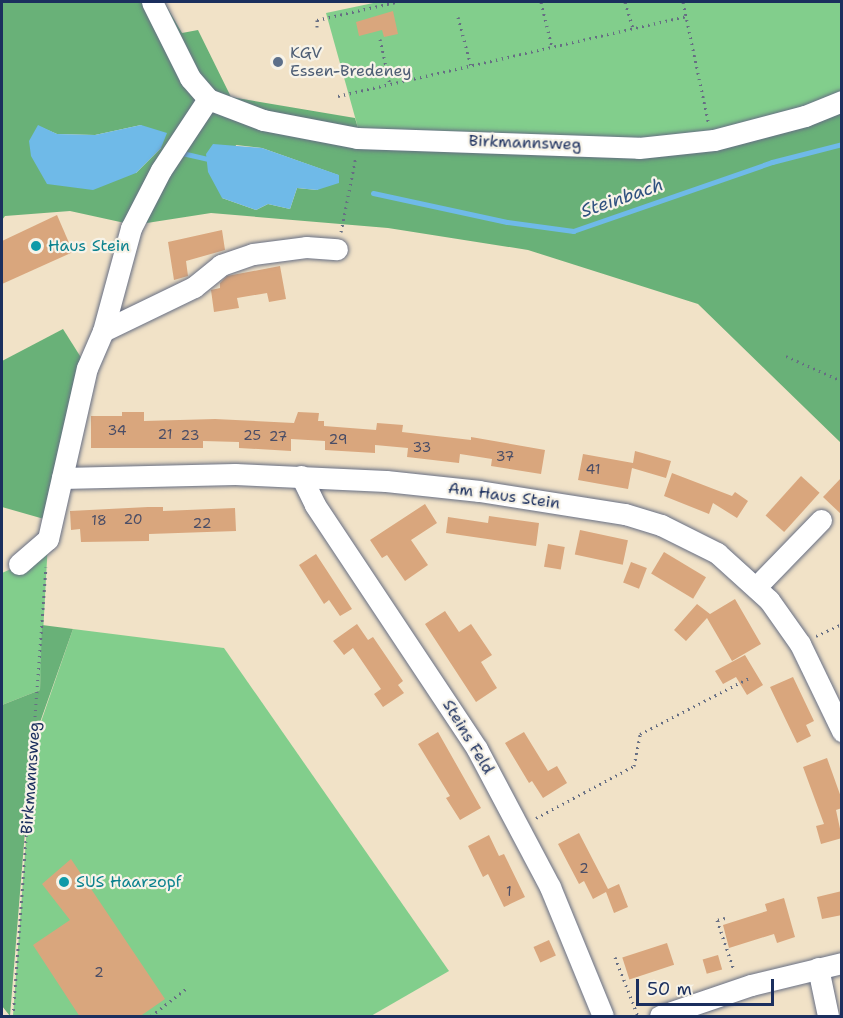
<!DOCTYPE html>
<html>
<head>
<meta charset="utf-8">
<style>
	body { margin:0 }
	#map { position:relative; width:843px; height:1018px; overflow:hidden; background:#f1e2c7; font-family:"Shantell Sans",sans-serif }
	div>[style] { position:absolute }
	.green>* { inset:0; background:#82ce8c }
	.forest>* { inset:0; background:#69b178 }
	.water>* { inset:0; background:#6fbae8 }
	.stream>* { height:5px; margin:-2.5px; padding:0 2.5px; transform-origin:2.5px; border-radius:2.5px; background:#6fbae8 }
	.building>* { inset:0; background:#d9a67d; transform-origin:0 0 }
	.path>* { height:3px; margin-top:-1.5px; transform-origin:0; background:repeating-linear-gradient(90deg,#666e83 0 1.5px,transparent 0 6px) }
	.roads { filter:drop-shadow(0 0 2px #666e83) drop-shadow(0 0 2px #666e83) }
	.minor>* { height:21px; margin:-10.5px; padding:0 10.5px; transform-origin:10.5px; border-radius:10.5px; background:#fff }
	.dots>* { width:16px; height:16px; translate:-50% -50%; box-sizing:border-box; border:3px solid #f7f3e8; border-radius:50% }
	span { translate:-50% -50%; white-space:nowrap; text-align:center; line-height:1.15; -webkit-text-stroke:4.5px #f7f3e8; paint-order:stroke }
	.number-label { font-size:14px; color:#4a4d66 }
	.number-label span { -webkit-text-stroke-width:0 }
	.service-label { font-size:16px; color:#4e5e75 }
	.left { translate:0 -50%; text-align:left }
	.street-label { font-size:16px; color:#1b2f5e }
	.culture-label { font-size:16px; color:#0d838f }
	.water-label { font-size:18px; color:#305280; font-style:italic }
	.frame { position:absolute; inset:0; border:3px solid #1b2f5e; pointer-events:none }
	.scale { position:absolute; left:636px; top:979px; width:138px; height:27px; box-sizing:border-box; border:3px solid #1b2f5e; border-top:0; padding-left:8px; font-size:18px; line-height:21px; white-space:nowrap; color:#1b2f5e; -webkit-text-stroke:4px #f7f3e8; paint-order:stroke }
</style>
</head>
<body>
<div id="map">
	<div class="green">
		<i style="clip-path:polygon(378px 2px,841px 2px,841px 100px,713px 139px,360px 135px,326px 13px)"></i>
		<i style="clip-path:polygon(48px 541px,40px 690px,2px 705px,2px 573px,20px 565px)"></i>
		<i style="clip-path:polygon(73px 629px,224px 648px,449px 971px,371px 1016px,13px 1016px,33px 745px)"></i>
	</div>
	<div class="forest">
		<i style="clip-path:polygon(evenodd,2px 2px,164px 2px,182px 33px,198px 30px,231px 97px,355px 118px,360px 135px,640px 151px,841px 101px,841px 443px,698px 304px,528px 250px,388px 228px,211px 213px,134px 225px,70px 211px,5px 216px,2px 220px,2px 2px,141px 125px,161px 148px,136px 173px,38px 126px,57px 134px,95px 135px,141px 125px,2px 2px,236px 145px,262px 148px,338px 175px,317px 190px,297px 188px,290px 209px,268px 204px,256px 210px,222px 198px,236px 145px)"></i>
		<i style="clip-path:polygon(63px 329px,87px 367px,51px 521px,2px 507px,2px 361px)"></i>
		<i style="clip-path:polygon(42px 625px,73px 629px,32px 745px,10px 1016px,2px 1006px,2px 705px,40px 690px)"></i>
	</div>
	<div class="water">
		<i style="clip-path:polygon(38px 125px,57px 134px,95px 135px,141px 125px,167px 133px,161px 148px,136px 173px,93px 190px,47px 184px,31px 156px,29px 141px)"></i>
		<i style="clip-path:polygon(213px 144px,262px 148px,339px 175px,339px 183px,317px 190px,297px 188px,290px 209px,268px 204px,256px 210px,222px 198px,208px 172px,206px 154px)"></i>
	</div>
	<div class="stream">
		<i style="left:182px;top:153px;width:26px;rotate:13deg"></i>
		<i style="left:373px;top:193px;width:137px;rotate:12.2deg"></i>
		<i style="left:507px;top:222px;width:67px;rotate:7.8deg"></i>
		<i style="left:573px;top:231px;width:211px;rotate:-19.1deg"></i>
		<i style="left:772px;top:162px;width:72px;rotate:-14.4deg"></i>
	</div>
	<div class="building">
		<i style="clip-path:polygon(393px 11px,398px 34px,384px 37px,382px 30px,359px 36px,356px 22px)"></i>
		<i style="clip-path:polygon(57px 215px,73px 252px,2px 284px,2px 241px)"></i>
		<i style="clip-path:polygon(222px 230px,225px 250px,186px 261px,188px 276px,174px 280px,168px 242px)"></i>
		<i style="clip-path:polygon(280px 266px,286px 299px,269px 302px,267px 293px,237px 298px,239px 308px,214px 312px,211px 290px,220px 288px,220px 283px,227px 276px)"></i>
		<i style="clip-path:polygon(122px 412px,144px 412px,144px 421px,215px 419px,294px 423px,298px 412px,319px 413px,318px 421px,324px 421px,324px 426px,376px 430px,377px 423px,403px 425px,402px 432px,471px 440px,471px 437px,545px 450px,541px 474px,491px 466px,492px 459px,460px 454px,459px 463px,407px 457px,408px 448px,375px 445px,375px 453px,325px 450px,325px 441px,291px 439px,291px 451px,239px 448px,239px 442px,203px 441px,203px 448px,91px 448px,91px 416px,122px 416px)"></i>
		<i style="clip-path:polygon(635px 451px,671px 461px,666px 478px,632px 468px,628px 489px,578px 480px,583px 454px,633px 463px)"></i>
		<i style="clip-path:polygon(672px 473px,732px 496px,735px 492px,748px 501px,737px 518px,713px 503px,709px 514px,664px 496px)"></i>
		<i style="left:801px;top:476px;width:25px;height:53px;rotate:42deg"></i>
		<i style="clip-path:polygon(842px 477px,842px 515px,823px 497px)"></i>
		<i style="clip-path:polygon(425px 504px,437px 523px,411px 540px,428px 565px,405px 581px,387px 555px,382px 558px,370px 540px)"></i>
		<i style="clip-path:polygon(148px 507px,163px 507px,163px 511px,235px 508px,236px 531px,149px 534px,149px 541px,81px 542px,80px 529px,71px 530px,70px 511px)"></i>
		<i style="clip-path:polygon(489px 516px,539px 523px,536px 546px,446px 533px,448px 517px,488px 523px)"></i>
		<i style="left:580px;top:530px;width:49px;height:25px;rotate:12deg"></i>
		<i style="left:548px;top:544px;width:17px;height:23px;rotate:10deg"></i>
		<i style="left:664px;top:552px;width:49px;height:25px;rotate:31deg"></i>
		<i style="clip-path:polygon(316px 554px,352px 609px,340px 616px,329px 600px,324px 604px,299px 565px)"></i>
		<i style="left:631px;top:562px;width:17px;height:22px;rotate:21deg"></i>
		<i style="clip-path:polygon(735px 599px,761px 644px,732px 661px,707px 618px,686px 641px,674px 630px,697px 604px,710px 614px)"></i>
		<i style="clip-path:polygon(445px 611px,459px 632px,471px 624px,492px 655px,481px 662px,497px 688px,476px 702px,425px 624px)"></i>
		<i style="clip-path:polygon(357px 624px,368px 640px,373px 637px,403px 681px,398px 685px,404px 693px,383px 707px,374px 694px,381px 689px,353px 648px,344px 655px,333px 641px)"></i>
		<i style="clip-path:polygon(745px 655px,763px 685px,747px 695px,736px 677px,723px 684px,715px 671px)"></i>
		<i style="clip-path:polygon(793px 677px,814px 721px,806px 725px,811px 736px,797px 743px,770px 687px)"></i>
		<i style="clip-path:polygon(438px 732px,481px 808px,460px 820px,446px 798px,450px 796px,418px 744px)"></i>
		<i style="clip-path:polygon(524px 732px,548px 771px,557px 766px,567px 783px,543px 798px,532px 781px,529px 783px,505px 743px)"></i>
		<i style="clip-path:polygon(827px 758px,842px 800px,842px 808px,836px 810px,842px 838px,821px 844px,816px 826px,824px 824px,803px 767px)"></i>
		<i style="clip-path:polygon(579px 833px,608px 889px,619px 884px,628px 907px,614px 913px,606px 892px,593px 899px,584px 881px,579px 884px,558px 844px)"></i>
		<i style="clip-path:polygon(489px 835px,499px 856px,504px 854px,525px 897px,504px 907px,488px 874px,483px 877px,468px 846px)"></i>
		<i style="clip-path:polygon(71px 859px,165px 999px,139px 1017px,80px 1017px,33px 945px,70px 920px,42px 884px)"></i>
		<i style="clip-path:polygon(842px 891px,842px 915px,822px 919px,817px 897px)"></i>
		<i style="clip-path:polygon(784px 898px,795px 937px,777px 943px,774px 934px,729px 948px,723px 925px,767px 911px,765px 904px)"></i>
		<i style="left:549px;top:940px;width:17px;height:17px;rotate:66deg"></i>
		<i style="left:667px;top:943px;width:23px;height:47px;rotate:72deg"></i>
		<i style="left:718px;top:955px;width:15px;height:16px;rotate:74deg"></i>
	</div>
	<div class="path">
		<i style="left:541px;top:2px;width:46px;rotate:76.3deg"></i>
		<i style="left:625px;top:2px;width:28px;rotate:73deg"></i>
		<i style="left:683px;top:2px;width:122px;rotate:78.1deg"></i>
		<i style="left:458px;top:17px;width:51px;rotate:75.1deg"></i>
		<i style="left:317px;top:27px;width:7px;rotate:-90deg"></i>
		<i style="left:317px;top:20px;width:81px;rotate:-12.8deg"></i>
		<i style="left:380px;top:39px;width:47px;rotate:77.7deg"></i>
		<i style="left:338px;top:96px;width:357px;rotate:-12.9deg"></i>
		<i style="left:341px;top:232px;width:77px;rotate:-78.8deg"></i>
		<i style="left:786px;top:356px;width:61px;rotate:24.1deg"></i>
		<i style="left:816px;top:636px;width:29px;rotate:-25deg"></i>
		<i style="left:536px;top:818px;width:111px;rotate:-28deg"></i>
		<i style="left:634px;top:766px;width:33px;rotate:-79deg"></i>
		<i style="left:640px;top:734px;width:125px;rotate:-27.2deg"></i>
		<i style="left:725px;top:918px;width:8px;rotate:166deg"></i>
		<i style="left:717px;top:920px;width:53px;rotate:71.2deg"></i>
		<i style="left:615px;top:957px;width:63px;rotate:68.7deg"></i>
		<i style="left:13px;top:1016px;width:450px;rotate:-85.8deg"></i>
		<i style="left:151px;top:1016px;width:46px;rotate:-37.9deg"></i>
	</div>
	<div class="roads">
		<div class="minor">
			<i style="left:152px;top:2px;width:85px;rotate:63.4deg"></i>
			<i style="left:190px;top:78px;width:28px;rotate:49deg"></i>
			<i style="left:103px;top:331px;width:101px;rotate:-25.8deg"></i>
			<i style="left:194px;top:287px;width:35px;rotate:-39deg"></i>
			<i style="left:221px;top:265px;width:34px;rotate:-19deg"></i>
			<i style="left:253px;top:254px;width:53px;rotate:-7.5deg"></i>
			<i style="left:306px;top:247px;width:31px;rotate:4deg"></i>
			<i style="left:301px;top:476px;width:32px;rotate:64deg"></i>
			<i style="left:315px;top:505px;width:293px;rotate:56.4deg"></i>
			<i style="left:477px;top:749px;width:156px;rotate:62.1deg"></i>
			<i style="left:550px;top:887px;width:139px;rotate:67.7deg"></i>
			<i style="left:62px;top:478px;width:173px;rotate:-1.3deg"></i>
			<i style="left:235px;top:474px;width:151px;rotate:2.7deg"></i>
			<i style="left:386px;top:481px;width:94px;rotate:6.1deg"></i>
			<i style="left:479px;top:491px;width:148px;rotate:9deg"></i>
			<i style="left:625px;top:514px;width:38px;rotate:17deg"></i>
			<i style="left:661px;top:525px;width:63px;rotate:26.6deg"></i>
			<i style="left:717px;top:553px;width:70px;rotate:42.1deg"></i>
			<i style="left:769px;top:600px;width:54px;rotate:54.8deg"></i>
			<i style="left:800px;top:644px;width:97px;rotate:64.2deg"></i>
			<i style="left:19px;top:564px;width:38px;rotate:-41deg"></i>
			<i style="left:48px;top:539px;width:175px;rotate:-77.2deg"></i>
			<i style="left:87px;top:368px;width:40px;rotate:-66.6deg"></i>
			<i style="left:103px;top:331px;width:107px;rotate:-74.8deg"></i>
			<i style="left:131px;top:228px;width:65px;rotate:-62.7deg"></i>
			<i style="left:161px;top:170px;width:85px;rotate:-56.5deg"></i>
			<i style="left:208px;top:99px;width:59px;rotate:20.9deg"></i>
			<i style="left:263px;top:120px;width:96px;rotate:10.8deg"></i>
			<i style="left:357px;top:138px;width:282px;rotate:2deg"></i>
			<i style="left:639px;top:148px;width:75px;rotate:-6.1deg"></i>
			<i style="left:714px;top:140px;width:94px;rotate:-14.8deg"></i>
			<i style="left:805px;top:116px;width:40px;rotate:-22deg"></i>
			<i style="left:757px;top:586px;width:92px;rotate:-45.9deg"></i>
			<i style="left:818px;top:968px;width:49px;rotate:78.2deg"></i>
			<i style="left:660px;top:1016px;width:96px;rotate:-18.8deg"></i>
			<i style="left:751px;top:985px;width:94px;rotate:-13.6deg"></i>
		</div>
	</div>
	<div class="dots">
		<i style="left:278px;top:62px;background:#5c6f8a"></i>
		<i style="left:36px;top:246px;background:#0f9aa8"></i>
		<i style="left:64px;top:882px;background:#0f9aa8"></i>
	</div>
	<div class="number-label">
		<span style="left:117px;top:430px">34</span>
		<span style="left:165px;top:434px">21</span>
		<span style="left:190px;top:435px">23</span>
		<span style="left:252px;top:435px">25</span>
		<span style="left:278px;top:436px">27</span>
		<span style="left:338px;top:439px">29</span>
		<span style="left:422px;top:447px">33</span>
		<span style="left:505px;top:456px">37</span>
		<span style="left:593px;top:469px">41</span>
		<span style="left:133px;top:519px">20</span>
		<span style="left:99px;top:520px">18</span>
		<span style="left:202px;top:523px">22</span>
		<span style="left:584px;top:868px">2</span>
		<span style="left:509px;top:891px">1</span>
		<span style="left:99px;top:972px">2</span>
	</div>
	<div class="service-label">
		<span class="left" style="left:290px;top:62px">KGV<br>Essen-Bredeney</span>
	</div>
	<div class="street-label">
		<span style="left:525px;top:143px;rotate:2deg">Birkmannsweg</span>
		<span style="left:504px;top:496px;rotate:8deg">Am Haus Stein</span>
		<span style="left:468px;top:737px;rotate:59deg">Steins Feld</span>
		<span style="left:31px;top:778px;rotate:-86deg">Birkmannsweg</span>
	</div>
	<div class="culture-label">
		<span class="left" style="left:48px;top:246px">Haus Stein</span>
		<span class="left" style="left:76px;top:882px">SUS Haarzopf</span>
	</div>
	<div class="water-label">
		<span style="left:622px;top:198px;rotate:-19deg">Steinbach</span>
	</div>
	<div class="frame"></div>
	<div class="scale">50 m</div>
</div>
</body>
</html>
